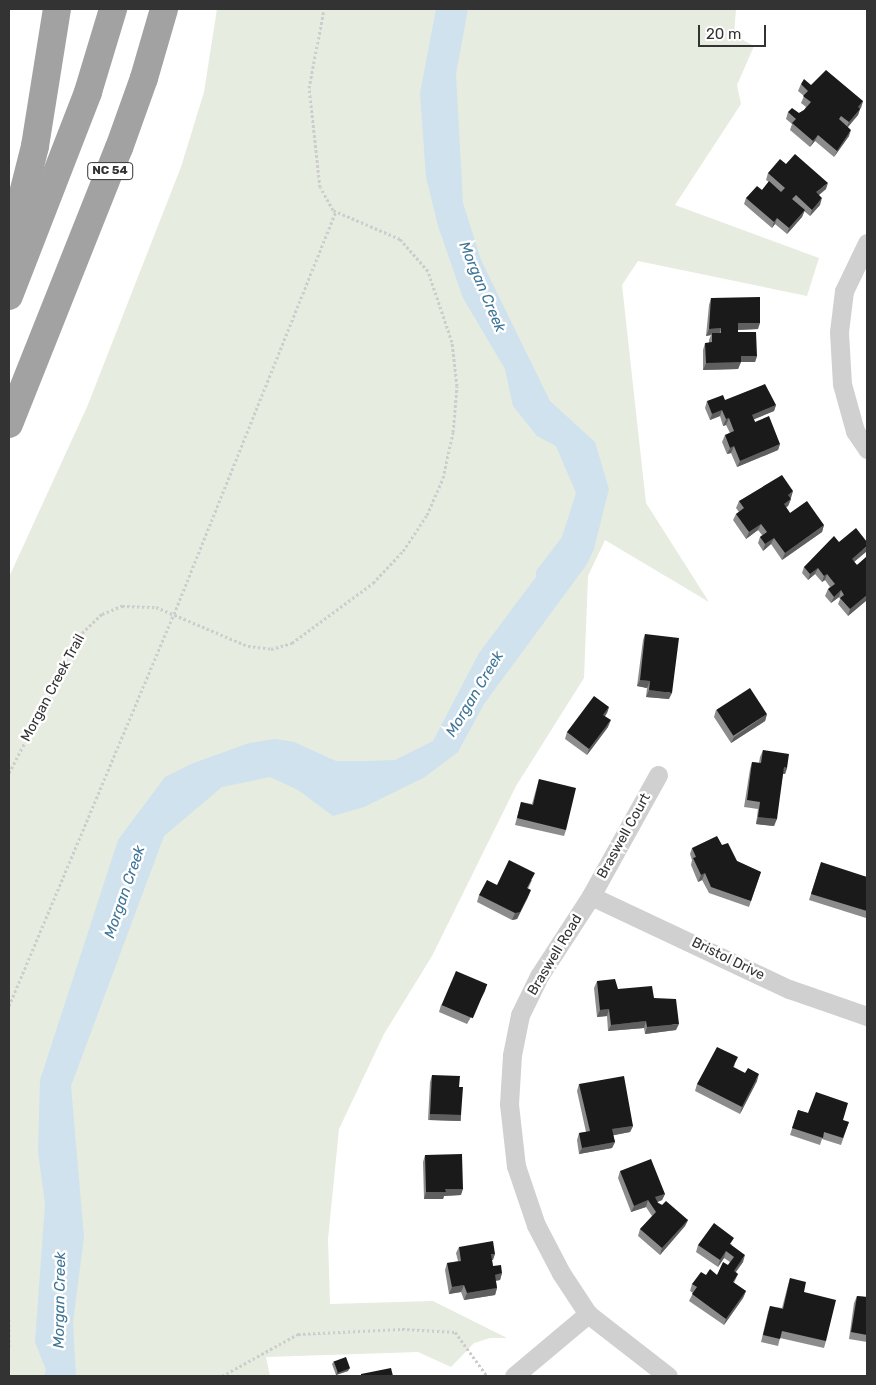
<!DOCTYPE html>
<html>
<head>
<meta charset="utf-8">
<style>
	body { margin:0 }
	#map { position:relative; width:876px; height:1385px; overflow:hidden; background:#fff; font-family:Rubik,sans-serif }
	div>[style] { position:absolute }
	.green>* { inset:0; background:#e6ecdf }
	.water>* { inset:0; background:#cfe2ee }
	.path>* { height:3px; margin-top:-1.5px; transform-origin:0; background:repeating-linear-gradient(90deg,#cdcdcd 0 2.5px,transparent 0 5px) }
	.minor>* { height:19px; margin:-9.5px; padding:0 9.5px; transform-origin:9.5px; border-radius:9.5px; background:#d0d0d0 }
	.trunk>* { height:28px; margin:-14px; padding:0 14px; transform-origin:14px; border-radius:14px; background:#a2a2a2 }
	.wall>* { inset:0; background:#8c8c8c }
	.shaded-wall>* { inset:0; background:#5f5f5f; transform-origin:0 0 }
	.building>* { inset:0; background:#1a1a1a; transform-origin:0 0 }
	span { translate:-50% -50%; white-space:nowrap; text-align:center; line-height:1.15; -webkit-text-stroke:5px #fff; paint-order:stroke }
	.shield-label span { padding:1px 4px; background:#fff; border:1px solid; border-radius:4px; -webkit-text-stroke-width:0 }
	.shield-label { font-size:12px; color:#333; font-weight:700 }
	.street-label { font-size:14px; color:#333 }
	.water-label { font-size:15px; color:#3f7597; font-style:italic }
	.frame { position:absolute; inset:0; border:10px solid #333; pointer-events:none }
	.scale { position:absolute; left:698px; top:25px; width:68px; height:22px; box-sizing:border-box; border:2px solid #333; border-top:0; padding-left:6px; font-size:15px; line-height:18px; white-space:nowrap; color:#333; -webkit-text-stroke:4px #fff; paint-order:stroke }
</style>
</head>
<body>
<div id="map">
	<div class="green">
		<i style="clip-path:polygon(217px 9px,736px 9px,734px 35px,754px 46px,737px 85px,741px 104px,675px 205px,819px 258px,807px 296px,638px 261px,622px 285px,646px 503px,709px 602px,605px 540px,588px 576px,584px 678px,516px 786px,432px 956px,384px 1034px,339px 1129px,328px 1239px,330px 1304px,433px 1301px,507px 1338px,490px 1338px,474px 1343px,451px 1367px,418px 1352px,266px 1357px,270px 1376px,9px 1376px,9px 577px,87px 407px,181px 167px,204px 92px)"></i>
	</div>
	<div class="water">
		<i style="clip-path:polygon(436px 9px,468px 9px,456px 74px,463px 203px,481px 260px,550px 401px,595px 442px,609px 489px,594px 549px,587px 564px,484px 704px,458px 752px,425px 777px,364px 807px,333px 816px,298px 790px,270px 777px,222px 787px,164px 836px,71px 1086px,84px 1237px,73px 1322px,76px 1376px,44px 1376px,46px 1370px,35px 1342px,45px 1204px,38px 1152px,40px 1080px,118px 840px,165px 777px,191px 764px,249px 743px,275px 739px,294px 742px,336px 761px,367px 761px,395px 760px,433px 741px,479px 653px,536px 577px,536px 571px,562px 537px,576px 493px,556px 446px,537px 436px,513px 406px,505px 369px,463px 298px,438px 226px,426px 177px,420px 93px)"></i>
	</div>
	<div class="path">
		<i style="left:9px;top:773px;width:158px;rotate:-62.5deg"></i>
		<i style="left:82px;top:633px;width:28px;rotate:-44deg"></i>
		<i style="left:102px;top:614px;width:22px;rotate:-22deg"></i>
		<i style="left:122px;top:606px;width:34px;rotate:2deg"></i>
		<i style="left:156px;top:607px;width:100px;rotate:23deg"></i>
		<i style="left:248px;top:646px;width:23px;rotate:7deg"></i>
		<i style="left:271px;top:649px;width:22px;rotate:-16deg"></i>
		<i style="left:292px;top:643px;width:101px;rotate:-36.5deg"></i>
		<i style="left:373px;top:583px;width:44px;rotate:-46.8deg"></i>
		<i style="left:403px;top:551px;width:43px;rotate:-56.3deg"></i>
		<i style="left:427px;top:515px;width:40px;rotate:-66.6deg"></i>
		<i style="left:443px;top:478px;width:47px;rotate:-77.7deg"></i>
		<i style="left:453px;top:432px;width:46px;rotate:-85deg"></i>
		<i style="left:457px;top:386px;width:44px;rotate:-96.5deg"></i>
		<i style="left:452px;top:342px;width:75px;rotate:-108.7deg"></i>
		<i style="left:428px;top:271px;width:43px;rotate:-131.2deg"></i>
		<i style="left:400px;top:239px;width:73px;rotate:-156.6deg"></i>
		<i style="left:333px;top:210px;width:26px;rotate:-119deg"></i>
		<i style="left:320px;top:187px;width:100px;rotate:-96.3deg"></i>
		<i style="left:309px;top:88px;width:80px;rotate:-79.2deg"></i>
		<i style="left:9px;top:1006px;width:425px;rotate:-67.2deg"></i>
		<i style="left:174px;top:614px;width:434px;rotate:-68.1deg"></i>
		<i style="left:9px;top:1319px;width:29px;rotate:90deg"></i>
		<i style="left:222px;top:1376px;width:87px;rotate:-28.9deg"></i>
		<i style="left:298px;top:1334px;width:104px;rotate:-2.8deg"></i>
		<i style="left:402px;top:1329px;width:53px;rotate:3.2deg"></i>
		<i style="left:455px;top:1332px;width:54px;rotate:54deg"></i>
	</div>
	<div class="minor">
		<i style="left:867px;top:243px;width:53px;rotate:115.6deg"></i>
		<i style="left:844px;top:291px;width:41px;rotate:97deg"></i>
		<i style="left:839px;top:332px;width:52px;rotate:86.7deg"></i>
		<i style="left:842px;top:384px;width:49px;rotate:74.5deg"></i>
		<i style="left:855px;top:431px;width:22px;rotate:56deg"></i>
		<i style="left:658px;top:775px;width:138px;rotate:119deg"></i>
		<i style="left:591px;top:896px;width:95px;rotate:123deg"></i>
		<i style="left:539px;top:976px;width:43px;rotate:116deg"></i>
		<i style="left:520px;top:1015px;width:41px;rotate:101.3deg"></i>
		<i style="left:512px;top:1055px;width:49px;rotate:93.5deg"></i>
		<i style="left:509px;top:1104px;width:62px;rotate:83.6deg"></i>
		<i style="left:516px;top:1166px;width:62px;rotate:71.3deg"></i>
		<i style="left:536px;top:1225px;width:54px;rotate:62.5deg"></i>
		<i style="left:561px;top:1273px;width:49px;rotate:56.6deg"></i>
		<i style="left:588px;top:1314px;width:101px;rotate:37.8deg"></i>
		<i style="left:591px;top:896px;width:219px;rotate:25.2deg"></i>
		<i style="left:789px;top:989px;width:83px;rotate:19.1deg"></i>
		<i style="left:514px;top:1376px;width:97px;rotate:-40deg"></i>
	</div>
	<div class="trunk">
		<i style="left:9px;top:249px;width:106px;rotate:-75.8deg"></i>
		<i style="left:35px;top:146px;width:139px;rotate:-80.9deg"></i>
		<i style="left:9px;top:296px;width:219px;rotate:-68.8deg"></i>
		<i style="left:88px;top:92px;width:87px;rotate:-73.2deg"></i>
		<i style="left:9px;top:424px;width:297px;rotate:-68.3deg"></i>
		<i style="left:119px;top:148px;width:74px;rotate:-70.3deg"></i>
		<i style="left:144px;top:78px;width:72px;rotate:-73.8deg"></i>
	</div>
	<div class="wall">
		<i style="clip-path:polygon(801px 84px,811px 85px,863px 101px,858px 115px,848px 127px,849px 136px,834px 157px,815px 141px,810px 147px,790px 130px,792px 124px,786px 119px,788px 112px,799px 113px,804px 110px,806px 107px,801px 103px,804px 96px,798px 91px)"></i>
		<i style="clip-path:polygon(786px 164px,826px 189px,819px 195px,820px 205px,810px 216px,804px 211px,802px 217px,787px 234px,775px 224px,772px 228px,744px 204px,746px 198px,762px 190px,769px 182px,766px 180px,768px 173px)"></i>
		<i style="clip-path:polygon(711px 298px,758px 329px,738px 330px,738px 332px,757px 356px,755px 362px,741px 362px,738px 369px,703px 370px,703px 350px,705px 343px,709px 343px,709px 340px,711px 335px,706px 336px,709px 305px)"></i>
		<i style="clip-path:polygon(725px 400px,776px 405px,774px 411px,754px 419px,755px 422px,780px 444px,778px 450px,737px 467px,731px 453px,727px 454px,722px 442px,725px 435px,730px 433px,726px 425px,723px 426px,720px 416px,710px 420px,705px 408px,707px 401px)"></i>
		<i style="clip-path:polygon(793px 491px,790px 498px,791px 499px,788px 506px,786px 507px,790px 513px,824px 525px,822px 532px,782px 560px,771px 544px,763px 551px,758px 543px,760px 537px,762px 535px,758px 530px,746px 539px,733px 520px,736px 514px,739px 512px,736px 508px,739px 501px)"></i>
		<i style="clip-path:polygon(839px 542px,867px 551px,854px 562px,857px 565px,867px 558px,867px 600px,848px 616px,838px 604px,840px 599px,839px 597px,831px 603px,825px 596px,828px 589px,830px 587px,825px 580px,822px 582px,815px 574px,808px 580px,802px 573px,804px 567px)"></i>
		<i style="clip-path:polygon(645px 634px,669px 699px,646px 697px,647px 688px,637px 686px,643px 640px)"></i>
		<i style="clip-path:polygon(609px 707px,607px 713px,605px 716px,608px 727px,587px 755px,565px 739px,567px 732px)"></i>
		<i style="clip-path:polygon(716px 710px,767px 714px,765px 721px,731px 743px,714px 717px)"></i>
		<i style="clip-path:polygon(763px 750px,787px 768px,785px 774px,783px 774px,774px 826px,756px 824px,758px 809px,744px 807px,750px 769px,752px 762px,759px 763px,760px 757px)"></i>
		<i style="clip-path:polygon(539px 779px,566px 830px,564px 836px,515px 825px,521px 802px,532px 804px,537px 786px)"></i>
		<i style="clip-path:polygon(722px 845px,737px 861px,761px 872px,749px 907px,709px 893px,702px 880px,698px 882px,691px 865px,692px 860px,690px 854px,692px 848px)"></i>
		<i style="clip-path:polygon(819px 869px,867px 877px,867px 913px,866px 918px,809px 900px)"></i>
		<i style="clip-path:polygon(532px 880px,528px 889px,528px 897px,517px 919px,512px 920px,477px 902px,479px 895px,497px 885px)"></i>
		<i style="clip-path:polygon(597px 981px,618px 989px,654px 998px,676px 1030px,645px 1034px,644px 1028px,608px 1031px,607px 1016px,597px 1017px,594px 988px)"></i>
		<i style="clip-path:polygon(485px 991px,467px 1024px,439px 1012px,441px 1005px)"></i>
		<i style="clip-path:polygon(735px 1064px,734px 1067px,745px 1073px,757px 1081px,740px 1114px,695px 1091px,697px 1084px)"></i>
		<i style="clip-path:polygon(432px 1075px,459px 1087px,459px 1121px,428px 1120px,430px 1082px)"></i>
		<i style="clip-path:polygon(579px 1084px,633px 1126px,630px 1132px,613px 1135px,615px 1142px,612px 1148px,579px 1154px,577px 1140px,579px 1133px,586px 1132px,577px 1091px)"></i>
		<i style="clip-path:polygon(798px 1110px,808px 1113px,849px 1122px,841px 1145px,822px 1139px,820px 1145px,790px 1135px)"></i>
		<i style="clip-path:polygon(425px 1155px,461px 1195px,444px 1196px,443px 1199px,424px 1199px,423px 1162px)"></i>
		<i style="clip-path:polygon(620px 1171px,665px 1194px,662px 1200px,657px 1202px,688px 1220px,685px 1226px,660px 1255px,638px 1236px,640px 1229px,652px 1216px,646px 1207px,631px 1212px,618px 1178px)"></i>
		<i style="clip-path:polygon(732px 1244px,731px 1245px,743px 1262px,736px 1272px,738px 1274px,734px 1283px,746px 1291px,743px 1298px,724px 1325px,689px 1301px,693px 1293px,690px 1291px,692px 1284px,706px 1275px,717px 1275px,728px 1265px,730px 1262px,724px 1258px,718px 1267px,696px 1252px,698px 1245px)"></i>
		<i style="clip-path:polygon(459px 1247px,495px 1254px,492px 1260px,493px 1266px,502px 1273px,500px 1280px,496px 1281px,497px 1288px,495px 1295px,464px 1300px,461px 1292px,449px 1294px,445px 1270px,447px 1263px,458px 1261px,456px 1253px)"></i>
		<i style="clip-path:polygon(790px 1278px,804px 1292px,826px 1341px,824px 1348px,780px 1338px,778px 1346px,761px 1342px,768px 1312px,770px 1306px,782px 1308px,788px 1285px)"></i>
		<i style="clip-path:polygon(857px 1296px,867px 1297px,867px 1342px,849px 1339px,854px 1303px)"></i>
		<i style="clip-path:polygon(334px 1361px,348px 1371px,336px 1375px,332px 1364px)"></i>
	</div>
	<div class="shaded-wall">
		<i style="clip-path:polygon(863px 101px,861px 108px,855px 113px,858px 107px)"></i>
		<i style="clip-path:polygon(860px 109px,858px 115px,846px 129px,849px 122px)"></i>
		<i style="clip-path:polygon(851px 130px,849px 136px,834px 157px,837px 151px)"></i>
		<i style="clip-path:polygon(818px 135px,815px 141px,810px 147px,813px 141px)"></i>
		<i style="clip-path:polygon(828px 183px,826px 189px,814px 199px,816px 192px)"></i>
		<i style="clip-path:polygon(822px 198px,820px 205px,810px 216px,812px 210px)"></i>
		<i style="clip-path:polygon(805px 210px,802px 217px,787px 234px,789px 228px)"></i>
		<i style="clip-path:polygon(777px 218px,775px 224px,772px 228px,774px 222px)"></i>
		<i style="clip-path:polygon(738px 323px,760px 323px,758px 329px,736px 330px)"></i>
		<i style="clip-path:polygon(721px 328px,719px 335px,712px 333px,711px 335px,706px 336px,709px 329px)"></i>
		<i style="clip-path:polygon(741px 356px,757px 356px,755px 362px,741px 362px,738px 369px,703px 370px,706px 363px)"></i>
		<i style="clip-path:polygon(776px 405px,774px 411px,750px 421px,752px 415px)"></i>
		<i style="clip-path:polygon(722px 410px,720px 416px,710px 420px,712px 414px)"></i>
		<i style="clip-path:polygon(729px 418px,726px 425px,723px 426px,726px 419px)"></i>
		<i style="clip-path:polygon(780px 444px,778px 450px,737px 467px,740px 461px)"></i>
		<i style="clip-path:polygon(734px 446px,731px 453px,727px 454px,730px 448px)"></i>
		<i style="clip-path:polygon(793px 491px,791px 498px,785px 502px,788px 495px)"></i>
		<i style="clip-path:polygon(791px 499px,788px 506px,781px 511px,784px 504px)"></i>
		<i style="clip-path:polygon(761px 524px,758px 530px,746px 539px,749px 532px)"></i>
		<i style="clip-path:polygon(824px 525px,822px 532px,782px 560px,785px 553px)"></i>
		<i style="clip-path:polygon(774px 538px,771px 544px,763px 551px,765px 544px)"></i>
		<i style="clip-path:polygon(867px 546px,867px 551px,849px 566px,852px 559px)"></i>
		<i style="clip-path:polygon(818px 568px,815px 574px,808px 580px,810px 574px)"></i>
		<i style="clip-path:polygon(827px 574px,825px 580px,822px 582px,824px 576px)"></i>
		<i style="clip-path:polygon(841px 590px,839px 597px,831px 603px,834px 597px)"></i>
		<i style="clip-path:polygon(867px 595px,867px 600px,848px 616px,850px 609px)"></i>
		<i style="clip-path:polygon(640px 680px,650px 681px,647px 688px,637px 686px)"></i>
		<i style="clip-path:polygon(649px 690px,672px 693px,669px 699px,646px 697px)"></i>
		<i style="clip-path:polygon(609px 707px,607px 713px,601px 722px,603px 715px)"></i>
		<i style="clip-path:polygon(767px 714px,765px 721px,731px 743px,734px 737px)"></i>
		<i style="clip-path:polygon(611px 720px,608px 727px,587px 755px,589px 749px)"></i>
		<i style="clip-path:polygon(784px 767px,787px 768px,785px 774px,782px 774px)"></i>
		<i style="clip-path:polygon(758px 817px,777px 819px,774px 826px,756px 824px)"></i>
		<i style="clip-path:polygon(705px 873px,702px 880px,698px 882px,701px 875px)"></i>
		<i style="clip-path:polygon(531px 890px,528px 897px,517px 919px,512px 920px,515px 913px)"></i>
		<i style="clip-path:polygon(487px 984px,485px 991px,467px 1024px)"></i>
		<i style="clip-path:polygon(609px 1009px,607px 1016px,597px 1017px,600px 1010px)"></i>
		<i style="clip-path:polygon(646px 1021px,644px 1028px,608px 1031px,611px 1025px)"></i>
		<i style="clip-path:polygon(679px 1024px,676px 1030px,645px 1034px,647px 1027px)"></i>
		<i style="clip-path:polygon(759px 1074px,757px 1081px,740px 1114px,742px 1107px)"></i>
		<i style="left:430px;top:1114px;width:31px;height:6px;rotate:2deg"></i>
		<i style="clip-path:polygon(633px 1126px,630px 1132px,610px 1136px,612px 1129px)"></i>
		<i style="clip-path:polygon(615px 1142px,612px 1148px,579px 1154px,582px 1148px)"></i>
		<i style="clip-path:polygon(445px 1189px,463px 1189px,461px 1195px,444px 1196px,443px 1199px,424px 1199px,426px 1192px)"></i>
		<i style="clip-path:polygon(665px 1194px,662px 1200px,653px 1204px,655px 1197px)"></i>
		<i style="clip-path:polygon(648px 1200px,646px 1207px,631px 1212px,634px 1206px)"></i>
		<i style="clip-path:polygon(688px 1220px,685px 1226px,660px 1255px,662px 1248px)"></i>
		<i style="clip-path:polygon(726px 1251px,724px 1258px,718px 1267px,720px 1260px)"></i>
		<i style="clip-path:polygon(491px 1254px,495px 1254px,493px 1260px,488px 1261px)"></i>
		<i style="clip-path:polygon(745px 1255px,743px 1262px,732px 1277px,734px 1271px)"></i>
		<i style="clip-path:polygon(502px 1273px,500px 1280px,492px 1281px,495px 1275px)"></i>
		<i style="clip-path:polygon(464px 1285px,461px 1292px,449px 1294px,452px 1287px)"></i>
		<i style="clip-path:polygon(497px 1288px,495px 1295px,464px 1300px,467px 1293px)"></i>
		<i style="clip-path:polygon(746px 1291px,743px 1298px,724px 1325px,726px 1319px)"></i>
		<i style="clip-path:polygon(350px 1368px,348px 1371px,336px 1375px,337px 1372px)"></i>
	</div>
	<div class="building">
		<i style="clip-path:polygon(826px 70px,863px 101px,858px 107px,860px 109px,849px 122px,841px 116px,839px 119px,851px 130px,837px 151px,818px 135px,813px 141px,792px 123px,796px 119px,788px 112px,792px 108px,799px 113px,804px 110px,811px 102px,803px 96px,808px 91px,801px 84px,804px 79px,811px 85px)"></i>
		<i style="clip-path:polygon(795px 154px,828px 183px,816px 192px,822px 198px,812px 210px,796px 195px,792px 199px,805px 210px,789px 228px,777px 218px,774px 222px,746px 198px,757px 186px,762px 190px,769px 181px,781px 192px,785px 188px,768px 173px,780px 159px,786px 164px)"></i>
		<i style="clip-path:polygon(760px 297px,760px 323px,738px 323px,738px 332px,756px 332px,757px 356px,741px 356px,741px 362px,706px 363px,705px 343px,712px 342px,712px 333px,721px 333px,721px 328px,709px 329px,711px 298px)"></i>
		<i style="clip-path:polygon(765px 384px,776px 405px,752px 415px,755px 422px,769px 416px,780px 444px,740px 461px,734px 446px,730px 448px,725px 435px,734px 431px,729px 418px,726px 419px,722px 410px,712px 414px,707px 401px,723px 395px,725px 400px)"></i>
		<i style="clip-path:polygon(782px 475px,793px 491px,788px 495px,791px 499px,784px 504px,790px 513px,807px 501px,824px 525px,785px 553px,774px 538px,765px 544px,760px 537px,767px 532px,761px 524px,749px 532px,736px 514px,744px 508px,739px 501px)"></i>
		<i style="clip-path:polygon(856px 528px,867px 542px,867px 546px,852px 559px,857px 565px,866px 557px,867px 558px,867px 595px,850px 609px,840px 598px,844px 595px,841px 590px,834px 597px,828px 589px,835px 584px,827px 574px,824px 576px,818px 568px,810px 574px,804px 567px,834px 536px,839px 542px)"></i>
		<i style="clip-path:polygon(645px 634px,679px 638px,672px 693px,649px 690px,650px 681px,640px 680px)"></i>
		<i style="left:750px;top:688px;width:31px;height:40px;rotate:57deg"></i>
		<i style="clip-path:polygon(594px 696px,609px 707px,603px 715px,611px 720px,589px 749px,567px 732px)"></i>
		<i style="clip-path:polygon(763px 750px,789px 754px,787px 768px,784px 767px,777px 819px,758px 817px,760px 802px,747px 800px,752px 762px,761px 763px)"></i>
		<i style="clip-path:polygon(539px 779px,576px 788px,566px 830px,517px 818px,521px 802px,533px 805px)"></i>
		<i style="clip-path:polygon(717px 836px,722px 845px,728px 843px,737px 861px,761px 872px,751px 901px,711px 887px,705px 873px,701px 875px,693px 858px,696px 857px,692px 848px)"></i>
		<i style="clip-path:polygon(509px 860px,535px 873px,527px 888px,531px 890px,520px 912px,515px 913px,479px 895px,487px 880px,497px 885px)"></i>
		<i style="clip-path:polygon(821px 862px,867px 877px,867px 911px,811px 894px)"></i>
		<i style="left:456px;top:971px;width:34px;height:37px;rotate:23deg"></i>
		<i style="clip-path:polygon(615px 979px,618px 989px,652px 986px,654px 998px,676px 999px,679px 1024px,647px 1027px,646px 1021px,611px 1025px,609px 1009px,600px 1010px,597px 981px)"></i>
		<i style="clip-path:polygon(717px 1047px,738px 1057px,733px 1067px,745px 1073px,748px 1068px,759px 1074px,742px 1107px,697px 1084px)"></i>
		<i style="clip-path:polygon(432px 1075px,460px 1076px,459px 1087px,463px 1087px,461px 1115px,430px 1114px)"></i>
		<i style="clip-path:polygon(624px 1076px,633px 1126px,612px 1129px,615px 1142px,582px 1148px,579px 1133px,590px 1131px,579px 1084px)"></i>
		<i style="clip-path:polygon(816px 1092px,848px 1103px,843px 1120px,849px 1122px,843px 1138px,824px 1132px,823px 1138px,792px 1128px,798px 1110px,808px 1113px)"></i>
		<i style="clip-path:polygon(462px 1154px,463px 1189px,445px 1189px,446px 1192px,426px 1192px,425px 1155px)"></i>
		<i style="clip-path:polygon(651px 1159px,665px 1194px,655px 1197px,658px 1203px,662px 1205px,666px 1201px,688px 1220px,662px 1248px,640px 1229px,656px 1212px,648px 1200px,634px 1206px,620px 1171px)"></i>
		<i style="clip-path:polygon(714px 1223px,734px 1238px,730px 1244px,745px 1255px,734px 1271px,738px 1274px,733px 1282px,746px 1291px,726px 1319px,692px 1294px,697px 1287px,692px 1284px,701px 1272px,706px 1275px,710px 1269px,717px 1275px,723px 1262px,728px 1265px,734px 1257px,726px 1251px,720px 1260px,698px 1245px)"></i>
		<i style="clip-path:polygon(493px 1241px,495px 1254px,491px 1254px,493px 1266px,501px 1265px,502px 1273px,495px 1275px,497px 1288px,467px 1293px,464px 1285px,452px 1287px,447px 1263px,461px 1261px,459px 1247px)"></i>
		<i style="clip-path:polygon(790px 1278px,806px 1282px,804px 1292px,836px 1300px,826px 1341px,782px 1331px,780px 1339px,763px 1335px,770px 1306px,783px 1309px)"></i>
		<i style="clip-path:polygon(857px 1296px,867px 1297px,867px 1335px,851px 1332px)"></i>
		<i style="left:346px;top:1357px;width:12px;height:13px;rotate:70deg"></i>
		<i style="clip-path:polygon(391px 1368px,393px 1376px,361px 1376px,361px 1374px)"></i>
	</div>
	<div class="shield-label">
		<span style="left:110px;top:171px">NC 54</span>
	</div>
	<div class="street-label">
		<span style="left:53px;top:688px;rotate:-62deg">Morgan Creek Trail</span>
		<span style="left:624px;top:836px;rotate:-61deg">Braswell Court</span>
		<span style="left:555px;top:955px;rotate:-59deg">Braswell Road</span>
		<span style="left:728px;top:959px;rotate:26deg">Bristol Drive</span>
	</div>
	<div class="water-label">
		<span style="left:482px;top:287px;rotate:67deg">Morgan Creek</span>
		<span style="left:475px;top:694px;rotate:-59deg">Morgan Creek</span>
		<span style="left:125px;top:892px;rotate:-71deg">Morgan Creek</span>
		<span style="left:60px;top:1300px;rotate:-89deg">Morgan Creek</span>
	</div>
	<div class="frame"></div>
	<div class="scale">20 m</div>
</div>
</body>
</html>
